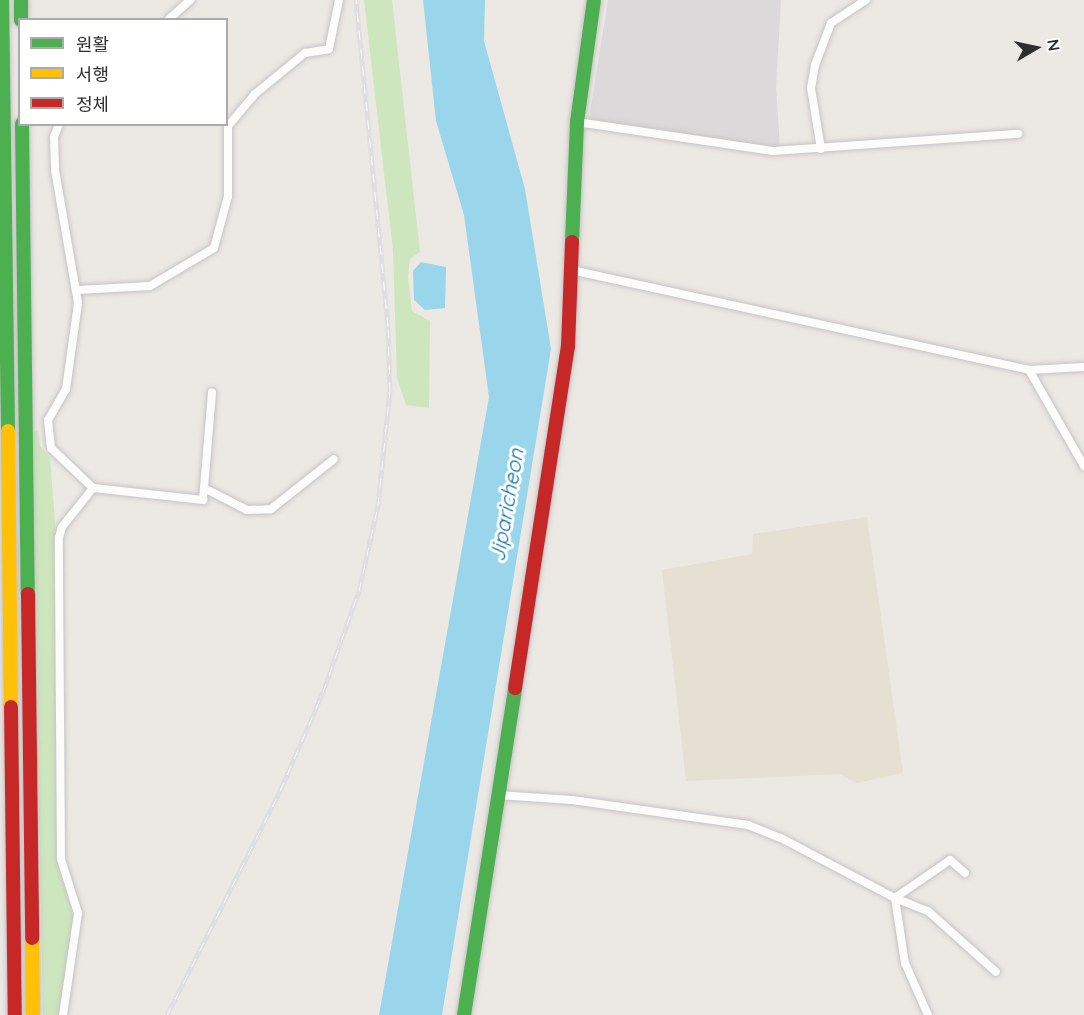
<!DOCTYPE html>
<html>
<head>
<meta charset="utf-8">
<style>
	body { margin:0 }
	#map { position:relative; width:1084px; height:1015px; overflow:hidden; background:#ece8e4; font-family:Quicksand,"Noto Sans KR",sans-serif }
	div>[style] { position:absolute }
	.industrial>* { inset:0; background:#dcd9db }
	.education>* { inset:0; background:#e6e0d3 }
	.green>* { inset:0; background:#cee6be }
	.water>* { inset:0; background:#99d6ec }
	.roads { filter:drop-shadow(0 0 2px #c5c4c5) drop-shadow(0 0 2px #c5c4c5) }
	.street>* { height:8px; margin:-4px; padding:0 4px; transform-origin:4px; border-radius:4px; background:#fcfcfb }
	.fast>* { height:14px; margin:-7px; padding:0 7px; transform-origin:7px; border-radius:7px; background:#4caf50 }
	.slow>* { height:14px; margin:-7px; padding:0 7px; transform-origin:7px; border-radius:7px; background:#ffc107 }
	.jam>* { height:14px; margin:-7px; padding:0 7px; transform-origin:7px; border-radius:7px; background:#c62828 }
	.rail>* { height:5px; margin-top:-2.5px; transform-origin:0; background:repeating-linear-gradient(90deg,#fff 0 9px,#dfdfe1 0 18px); box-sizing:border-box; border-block:2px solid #dfdfe1 }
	span { translate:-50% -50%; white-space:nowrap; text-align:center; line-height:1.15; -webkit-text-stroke:6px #fff; paint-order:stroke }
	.water-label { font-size:21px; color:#0d6fa3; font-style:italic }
	.legend { position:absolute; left:18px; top:18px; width:210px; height:108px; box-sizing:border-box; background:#fff; border:2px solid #ababab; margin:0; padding:8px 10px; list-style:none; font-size:18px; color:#2e2e2e }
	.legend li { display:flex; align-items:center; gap:12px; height:30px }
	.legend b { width:30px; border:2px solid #ababab }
	.north { position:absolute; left:1006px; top:18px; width:60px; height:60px; -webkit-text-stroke:4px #fff; paint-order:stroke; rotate:81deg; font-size:16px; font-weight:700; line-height:24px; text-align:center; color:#2e2e2e }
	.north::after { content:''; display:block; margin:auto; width:21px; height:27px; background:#2e2e2e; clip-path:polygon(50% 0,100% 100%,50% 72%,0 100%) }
</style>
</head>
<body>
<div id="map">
	<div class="industrial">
		<i style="clip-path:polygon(608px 0,781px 0,776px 87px,780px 148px,589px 119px)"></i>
	</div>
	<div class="education">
		<i style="clip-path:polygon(867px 517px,903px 773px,857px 783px,840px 774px,686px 781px,662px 570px,752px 554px,753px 534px)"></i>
	</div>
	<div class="green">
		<i style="clip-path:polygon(364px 0,392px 0,420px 252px,410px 259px,408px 277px,412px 311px,430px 321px,429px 408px,406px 405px,397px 378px,393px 250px)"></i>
		<i style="clip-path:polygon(38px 430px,40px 446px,50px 458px,56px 535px,57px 844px,60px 874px,75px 919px,59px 1015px,43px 1015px,31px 432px)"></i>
	</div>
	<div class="water">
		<i style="clip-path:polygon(423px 0,485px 0,484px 41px,525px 189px,551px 349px,442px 1015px,379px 1015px,489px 397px,464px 215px,436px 121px)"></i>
		<i style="clip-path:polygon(421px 262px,446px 267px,445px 308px,425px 310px,414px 300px,413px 271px)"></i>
	</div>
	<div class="roads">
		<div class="street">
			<i style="left:168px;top:20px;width:30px;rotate:-42deg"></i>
			<i style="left:577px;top:122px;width:198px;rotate:8.4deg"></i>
			<i style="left:773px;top:151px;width:246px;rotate:-4deg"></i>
			<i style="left:59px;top:124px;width:14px;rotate:111deg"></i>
			<i style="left:54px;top:137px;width:33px;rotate:88deg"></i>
			<i style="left:55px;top:170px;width:135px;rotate:80.2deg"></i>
			<i style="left:78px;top:303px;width:87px;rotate:97.9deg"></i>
			<i style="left:66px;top:389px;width:36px;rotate:120deg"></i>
			<i style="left:48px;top:420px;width:28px;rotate:84deg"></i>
			<i style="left:51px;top:448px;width:58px;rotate:43.6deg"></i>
			<i style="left:93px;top:488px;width:111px;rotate:6.2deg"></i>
			<i style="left:203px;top:500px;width:108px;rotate:-85.2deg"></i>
			<i style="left:821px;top:149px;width:62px;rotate:-99.3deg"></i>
			<i style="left:811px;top:88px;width:23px;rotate:-80deg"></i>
			<i style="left:815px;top:65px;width:45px;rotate:-69.1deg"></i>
			<i style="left:831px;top:23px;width:42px;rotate:-33.3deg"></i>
			<i style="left:571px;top:270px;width:469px;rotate:12.3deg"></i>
			<i style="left:1029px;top:370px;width:55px;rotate:-3.1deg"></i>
			<i style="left:78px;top:290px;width:72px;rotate:-3.2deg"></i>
			<i style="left:150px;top:286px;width:74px;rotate:-30.7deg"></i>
			<i style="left:214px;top:248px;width:54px;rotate:-74.9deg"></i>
			<i style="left:228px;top:196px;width:70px;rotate:-90deg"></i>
			<i style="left:228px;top:126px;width:42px;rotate:-49.8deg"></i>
			<i style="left:255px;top:94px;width:65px;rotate:-39.4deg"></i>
			<i style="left:305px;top:53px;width:24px;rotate:-9deg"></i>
			<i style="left:329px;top:49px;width:50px;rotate:-78.5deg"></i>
			<i style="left:1029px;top:370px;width:111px;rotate:60.2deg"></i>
			<i style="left:204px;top:488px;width:48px;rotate:27.1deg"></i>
			<i style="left:247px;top:510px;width:24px;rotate:-2deg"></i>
			<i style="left:271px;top:509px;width:80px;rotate:-38.4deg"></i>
			<i style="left:498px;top:795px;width:74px;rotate:3.9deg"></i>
			<i style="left:572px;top:800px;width:178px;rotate:8.1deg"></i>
			<i style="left:748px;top:825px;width:35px;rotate:22deg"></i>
			<i style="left:781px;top:838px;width:129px;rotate:27.8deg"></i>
			<i style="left:895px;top:898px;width:66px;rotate:81.3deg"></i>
			<i style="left:905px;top:963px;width:57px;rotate:66.1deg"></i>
			<i style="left:965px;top:873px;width:20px;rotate:-139deg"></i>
			<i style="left:950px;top:860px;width:67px;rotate:145.4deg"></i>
			<i style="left:895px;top:898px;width:35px;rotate:22deg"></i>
			<i style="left:928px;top:911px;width:91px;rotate:41.9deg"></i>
			<i style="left:63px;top:1015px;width:103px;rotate:-81.6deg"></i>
			<i style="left:78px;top:913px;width:57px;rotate:-107.5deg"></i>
			<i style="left:61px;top:859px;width:321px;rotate:-90.4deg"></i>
			<i style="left:59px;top:538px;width:11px;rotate:-75deg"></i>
			<i style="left:62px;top:527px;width:50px;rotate:-51.5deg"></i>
		</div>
		<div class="fast">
			<i style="left:2px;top:0;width:431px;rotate:89.2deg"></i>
			<i style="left:21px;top:0;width:20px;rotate:90deg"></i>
			<i style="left:22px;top:124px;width:470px;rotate:89.3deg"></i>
			<i style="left:572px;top:242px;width:120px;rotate:-87.6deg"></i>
			<i style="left:577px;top:122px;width:123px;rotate:-82.1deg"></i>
			<i style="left:464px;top:1015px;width:331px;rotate:-81.1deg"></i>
		</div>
		<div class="slow">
			<i style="left:8px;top:431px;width:276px;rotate:89.4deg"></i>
			<i style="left:32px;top:938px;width:77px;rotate:89.3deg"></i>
		</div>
		<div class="jam">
			<i style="left:28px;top:594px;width:344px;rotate:89.3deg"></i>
			<i style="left:515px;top:688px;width:346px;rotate:-81.2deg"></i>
			<i style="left:568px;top:346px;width:104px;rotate:-87.8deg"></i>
			<i style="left:11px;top:707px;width:308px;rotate:89.3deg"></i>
		</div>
	</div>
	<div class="rail">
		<i style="left:167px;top:1015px;width:251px;rotate:-63.2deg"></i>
		<i style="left:280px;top:791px;width:108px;rotate:-66.5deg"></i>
		<i style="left:323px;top:692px;width:107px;rotate:-70.4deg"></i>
		<i style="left:359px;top:591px;width:88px;rotate:-77.5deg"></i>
		<i style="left:378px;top:505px;width:115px;rotate:-84deg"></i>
		<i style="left:390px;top:391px;width:65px;rotate:-91.8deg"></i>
		<i style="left:388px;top:326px;width:328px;rotate:-95.6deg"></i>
	</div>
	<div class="water-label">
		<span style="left:506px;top:505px;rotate:-80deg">Jiparicheon</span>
	</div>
	<ul class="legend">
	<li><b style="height:8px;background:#4caf50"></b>원활</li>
	<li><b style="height:8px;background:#ffc107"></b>서행</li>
	<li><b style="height:8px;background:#c62828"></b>정체</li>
	</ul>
	<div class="north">N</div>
</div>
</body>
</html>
